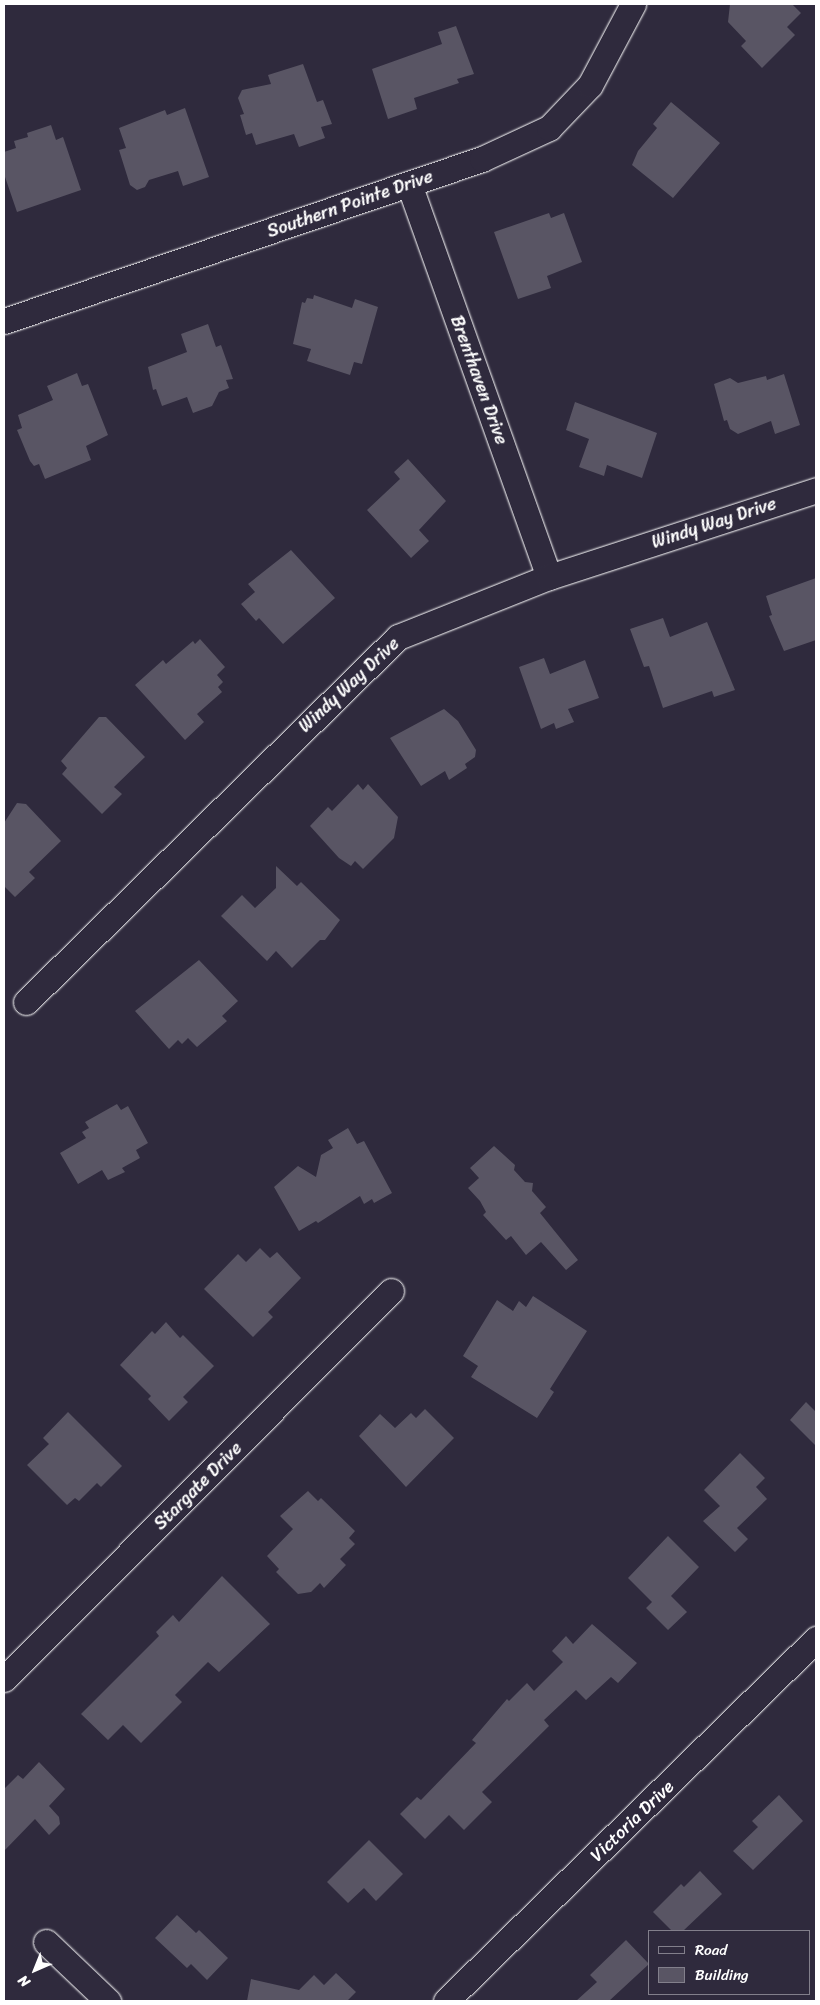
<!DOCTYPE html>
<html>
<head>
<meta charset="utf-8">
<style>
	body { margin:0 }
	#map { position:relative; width:820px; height:2005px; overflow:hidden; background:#2f2a3d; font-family:Sriracha,sans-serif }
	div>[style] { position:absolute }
	.building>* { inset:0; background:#595564 }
	.roads { filter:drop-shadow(0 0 1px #fff) drop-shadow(0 0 1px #fff) }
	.minor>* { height:25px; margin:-12.5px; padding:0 12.5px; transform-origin:12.5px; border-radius:12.5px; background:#2f2a3d }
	span { translate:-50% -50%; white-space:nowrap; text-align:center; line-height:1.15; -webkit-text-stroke:4px #2f2a3d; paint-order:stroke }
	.street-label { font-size:18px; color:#fff }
	.frame { position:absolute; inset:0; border:5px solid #fff; pointer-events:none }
	.legend { position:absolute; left:648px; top:1930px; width:162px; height:65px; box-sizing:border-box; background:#2f2a3d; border:1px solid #827f8b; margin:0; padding:6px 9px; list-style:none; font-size:15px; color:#fff }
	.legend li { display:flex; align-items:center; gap:10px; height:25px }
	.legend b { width:25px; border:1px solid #827f8b }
	.north { position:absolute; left:10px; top:1945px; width:50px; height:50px; -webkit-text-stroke:4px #2f2a3d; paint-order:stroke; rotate:224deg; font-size:14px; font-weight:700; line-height:20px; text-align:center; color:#fff }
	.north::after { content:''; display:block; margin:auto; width:18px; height:22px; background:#fff; clip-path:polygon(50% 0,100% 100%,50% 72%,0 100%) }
</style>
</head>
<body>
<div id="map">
	<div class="building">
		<i style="clip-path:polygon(730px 4px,792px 4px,801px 13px,787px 27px,795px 35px,762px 68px,741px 46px,746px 41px,728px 22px)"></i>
		<i style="clip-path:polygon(456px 26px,474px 74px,457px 79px,459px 83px,414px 98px,417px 109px,388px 119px,372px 69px,442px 44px,438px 32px)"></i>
		<i style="clip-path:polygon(303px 64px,317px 102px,323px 100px,332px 124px,321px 127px,325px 138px,299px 147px,294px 134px,256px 145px,252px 133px,246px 135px,240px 115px,244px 114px,238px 98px,242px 90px,271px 84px,268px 75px)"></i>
		<i style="clip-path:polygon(671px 102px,720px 143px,673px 198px,632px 165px,638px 151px,657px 128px,653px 124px)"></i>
		<i style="clip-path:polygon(185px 108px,209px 177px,183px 186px,178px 171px,149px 180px,145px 187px,137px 190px,130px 185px,119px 150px,126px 148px,119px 128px,165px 110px,167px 115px)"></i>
		<i style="clip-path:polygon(51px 125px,56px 140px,63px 137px,81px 190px,17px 212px,4px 174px,4px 152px,16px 148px,14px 141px,28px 137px,27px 133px)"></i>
		<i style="clip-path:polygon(549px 213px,551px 218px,564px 213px,582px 262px,547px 276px,551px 288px,518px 299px,494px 232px)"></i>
		<i style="clip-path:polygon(314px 295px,352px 308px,355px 299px,378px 307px,362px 364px,354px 362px,350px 375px,307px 361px,311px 349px,293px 344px,302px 302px,305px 303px,307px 298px,313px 299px)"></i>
		<i style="clip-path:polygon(208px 324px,216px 347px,221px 345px,233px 379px,226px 380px,229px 388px,219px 392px,212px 406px,193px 413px,187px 397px,162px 406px,156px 389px,153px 390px,148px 367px,187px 352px,181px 334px)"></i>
		<i style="clip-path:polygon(77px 373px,82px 386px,88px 384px,108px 435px,86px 446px,91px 460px,45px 479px,39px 464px,34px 466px,30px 461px,17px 430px,22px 428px,18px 415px,53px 400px,47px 386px)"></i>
		<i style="clip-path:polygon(784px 374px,800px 425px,775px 434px,771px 421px,738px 434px,730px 429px,727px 420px,724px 421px,714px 384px,730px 378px,738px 383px,766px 376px,767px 380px)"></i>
		<i style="clip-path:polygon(575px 402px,657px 433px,642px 478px,607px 465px,604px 476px,579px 467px,589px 439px,566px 430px)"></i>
		<i style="clip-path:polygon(408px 459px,446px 501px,419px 530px,429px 541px,411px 558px,367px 510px,400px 479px,394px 472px)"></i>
		<i style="clip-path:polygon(291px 550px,335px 598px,283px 644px,259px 618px,256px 621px,241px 604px,255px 592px,248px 584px)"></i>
		<i style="clip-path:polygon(816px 578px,816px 640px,784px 651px,769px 616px,772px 615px,766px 596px)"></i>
		<i style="clip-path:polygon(663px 618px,670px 637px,707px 622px,735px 690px,714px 697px,712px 691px,663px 708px,649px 666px,644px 667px,630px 629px)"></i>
		<i style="clip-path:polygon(200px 639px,225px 667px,217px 675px,223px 682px,218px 687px,222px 692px,197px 714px,204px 722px,185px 740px,135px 685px,163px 660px,166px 664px,193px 641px,195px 644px)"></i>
		<i style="clip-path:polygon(544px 658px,550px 674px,585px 660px,599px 698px,568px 709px,574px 722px,556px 729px,554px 723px,541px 729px,519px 667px)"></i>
		<i style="clip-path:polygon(444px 709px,458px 721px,476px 750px,475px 757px,465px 764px,467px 768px,449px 780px,445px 771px,421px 786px,390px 738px)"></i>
		<i style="clip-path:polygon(99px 717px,106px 717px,145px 757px,114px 787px,122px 794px,102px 814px,62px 774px,67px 768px,61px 761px)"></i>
		<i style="clip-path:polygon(358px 784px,363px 790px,368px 784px,398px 817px,394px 838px,363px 869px,355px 861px,351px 866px,339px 858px,310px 826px,328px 807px,332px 811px)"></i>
		<i style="clip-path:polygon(17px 803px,26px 804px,61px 841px,29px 872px,35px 878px,15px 897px,4px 886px,4px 823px)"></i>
		<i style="clip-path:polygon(276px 866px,297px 886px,301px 882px,340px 920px,325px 940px,320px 940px,292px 968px,276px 951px,267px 961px,221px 916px,242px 895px,255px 908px,276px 888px)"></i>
		<i style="clip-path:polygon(199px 960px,238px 1001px,222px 1016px,227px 1021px,197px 1047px,188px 1038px,182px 1044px,178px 1040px,169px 1049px,135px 1011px)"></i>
		<i style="clip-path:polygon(117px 1104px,121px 1110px,128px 1106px,148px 1143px,136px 1150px,140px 1158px,122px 1168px,125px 1172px,108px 1180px,102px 1170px,78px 1184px,60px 1153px,86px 1138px,82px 1132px,89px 1128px,85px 1122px)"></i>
		<i style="clip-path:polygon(348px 1128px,357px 1144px,364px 1141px,392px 1193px,374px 1203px,372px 1199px,364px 1204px,360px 1196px,318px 1223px,316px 1221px,299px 1231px,274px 1187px,298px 1166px,316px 1177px,321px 1155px,333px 1148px,328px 1140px)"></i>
		<i style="clip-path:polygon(494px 1146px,515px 1165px,514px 1170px,525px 1182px,533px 1183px,532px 1191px,546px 1207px,540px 1213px,578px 1260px,566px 1270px,541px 1242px,526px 1255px,511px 1236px,506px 1240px,483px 1215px,486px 1212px,480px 1201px,468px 1188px,479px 1178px,470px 1168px)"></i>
		<i style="clip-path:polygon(260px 1248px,270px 1258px,277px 1252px,301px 1278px,268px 1312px,273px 1317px,253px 1337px,204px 1289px,238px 1254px,246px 1262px)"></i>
		<i style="clip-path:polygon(533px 1296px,587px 1331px,550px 1389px,554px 1392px,537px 1418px,471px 1377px,478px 1366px,463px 1356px,497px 1300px,513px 1311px,519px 1301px,526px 1307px)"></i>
		<i style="clip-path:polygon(166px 1322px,180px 1338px,183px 1335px,214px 1366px,183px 1397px,188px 1402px,169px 1421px,148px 1399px,151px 1396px,120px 1365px,152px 1331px,155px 1334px)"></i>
		<i style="clip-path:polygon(806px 1402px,816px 1412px,816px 1446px,790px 1420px)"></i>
		<i style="clip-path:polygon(425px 1409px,454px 1438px,406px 1487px,359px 1436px,380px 1414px,395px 1428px,411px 1413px,416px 1418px)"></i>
		<i style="clip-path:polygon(68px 1412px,122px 1466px,101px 1487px,97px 1483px,79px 1501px,75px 1498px,67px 1505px,27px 1465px,49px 1444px,43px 1438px)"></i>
		<i style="clip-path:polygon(740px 1453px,765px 1478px,756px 1487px,767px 1499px,737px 1528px,748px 1539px,735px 1552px,703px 1521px,720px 1506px,704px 1490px)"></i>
		<i style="clip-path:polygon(308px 1491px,318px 1501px,321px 1498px,355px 1531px,349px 1538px,355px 1544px,340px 1559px,346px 1565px,324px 1588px,320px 1583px,311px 1592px,298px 1594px,276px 1572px,279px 1569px,267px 1556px,293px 1529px,280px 1516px)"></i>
		<i style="clip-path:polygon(668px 1536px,699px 1567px,671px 1596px,687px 1612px,668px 1630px,646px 1608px,652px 1602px,628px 1578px)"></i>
		<i style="clip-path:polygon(222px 1576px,270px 1624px,219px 1672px,208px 1662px,175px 1695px,182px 1702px,141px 1743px,123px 1725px,108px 1740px,81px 1714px,159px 1636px,156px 1632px,173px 1615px,179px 1622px)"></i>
		<i style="clip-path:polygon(592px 1624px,637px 1663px,618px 1683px,611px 1677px,586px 1700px,576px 1690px,544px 1720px,549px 1726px,482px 1792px,492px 1802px,464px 1830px,449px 1815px,425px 1839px,400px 1814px,417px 1797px,421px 1800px,476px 1743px,472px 1740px,507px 1699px,509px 1701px,527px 1683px,534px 1691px,563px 1662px,552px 1651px,566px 1636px,573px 1644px)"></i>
		<i style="clip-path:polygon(39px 1762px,65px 1789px,49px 1806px,59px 1817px,60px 1824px,49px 1835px,35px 1819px,4px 1851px,4px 1789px,18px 1775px,23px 1779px)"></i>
		<i style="clip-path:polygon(779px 1795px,803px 1821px,753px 1870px,733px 1851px,758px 1827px,752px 1821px)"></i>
		<i style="clip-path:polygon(369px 1840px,403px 1874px,376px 1901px,364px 1888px,348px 1903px,327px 1882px)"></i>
		<i style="clip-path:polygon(700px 1871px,722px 1894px,683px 1931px,672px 1931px,653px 1912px,681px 1884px,684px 1887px)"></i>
		<i style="clip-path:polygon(177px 1915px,196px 1933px,199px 1930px,228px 1958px,207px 1980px,191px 1964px,187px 1968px,155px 1938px)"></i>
		<i style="clip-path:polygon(626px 1940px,649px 1964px,609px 2001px,576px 2001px,597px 1982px,590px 1975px)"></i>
		<i style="clip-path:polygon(336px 1973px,356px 1992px,347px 2001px,247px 2001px,251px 1979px,299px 1990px,314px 1975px,324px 1985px)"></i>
	</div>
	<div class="roads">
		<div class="minor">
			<i style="left:409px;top:184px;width:417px;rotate:70.4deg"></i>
			<i style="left:4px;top:321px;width:505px;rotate:-18.72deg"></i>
			<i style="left:482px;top:159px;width:74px;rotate:-24.8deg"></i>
			<i style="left:549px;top:128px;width:59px;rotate:-46.4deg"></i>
			<i style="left:590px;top:85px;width:92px;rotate:-62deg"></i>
			<i style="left:26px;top:1002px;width:521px;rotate:-44.46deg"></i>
			<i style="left:398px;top:637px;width:162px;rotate:-21.7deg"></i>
			<i style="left:549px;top:577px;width:281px;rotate:-18deg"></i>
			<i style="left:4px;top:1679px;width:548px;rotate:-45.07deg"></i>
			<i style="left:46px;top:1942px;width:86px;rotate:43.6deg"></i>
			<i style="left:446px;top:2001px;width:518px;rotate:-44.37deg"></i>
		</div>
	</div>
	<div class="street-label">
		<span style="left:350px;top:204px;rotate:-19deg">Southern Pointe Drive</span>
		<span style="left:479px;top:380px;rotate:70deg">Brenthaven Drive</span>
		<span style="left:714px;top:523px;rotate:-18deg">Windy Way Drive</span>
		<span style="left:349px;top:685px;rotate:-43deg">Windy Way Drive</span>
		<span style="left:198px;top:1486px;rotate:-45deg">Stargate Drive</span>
		<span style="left:632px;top:1821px;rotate:-44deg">Victoria Drive</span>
	</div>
	<div class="frame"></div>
	<ul class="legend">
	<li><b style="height:6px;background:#2f2a3d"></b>Road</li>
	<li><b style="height:14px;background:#595564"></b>Building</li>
	</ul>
	<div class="north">N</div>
</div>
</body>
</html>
